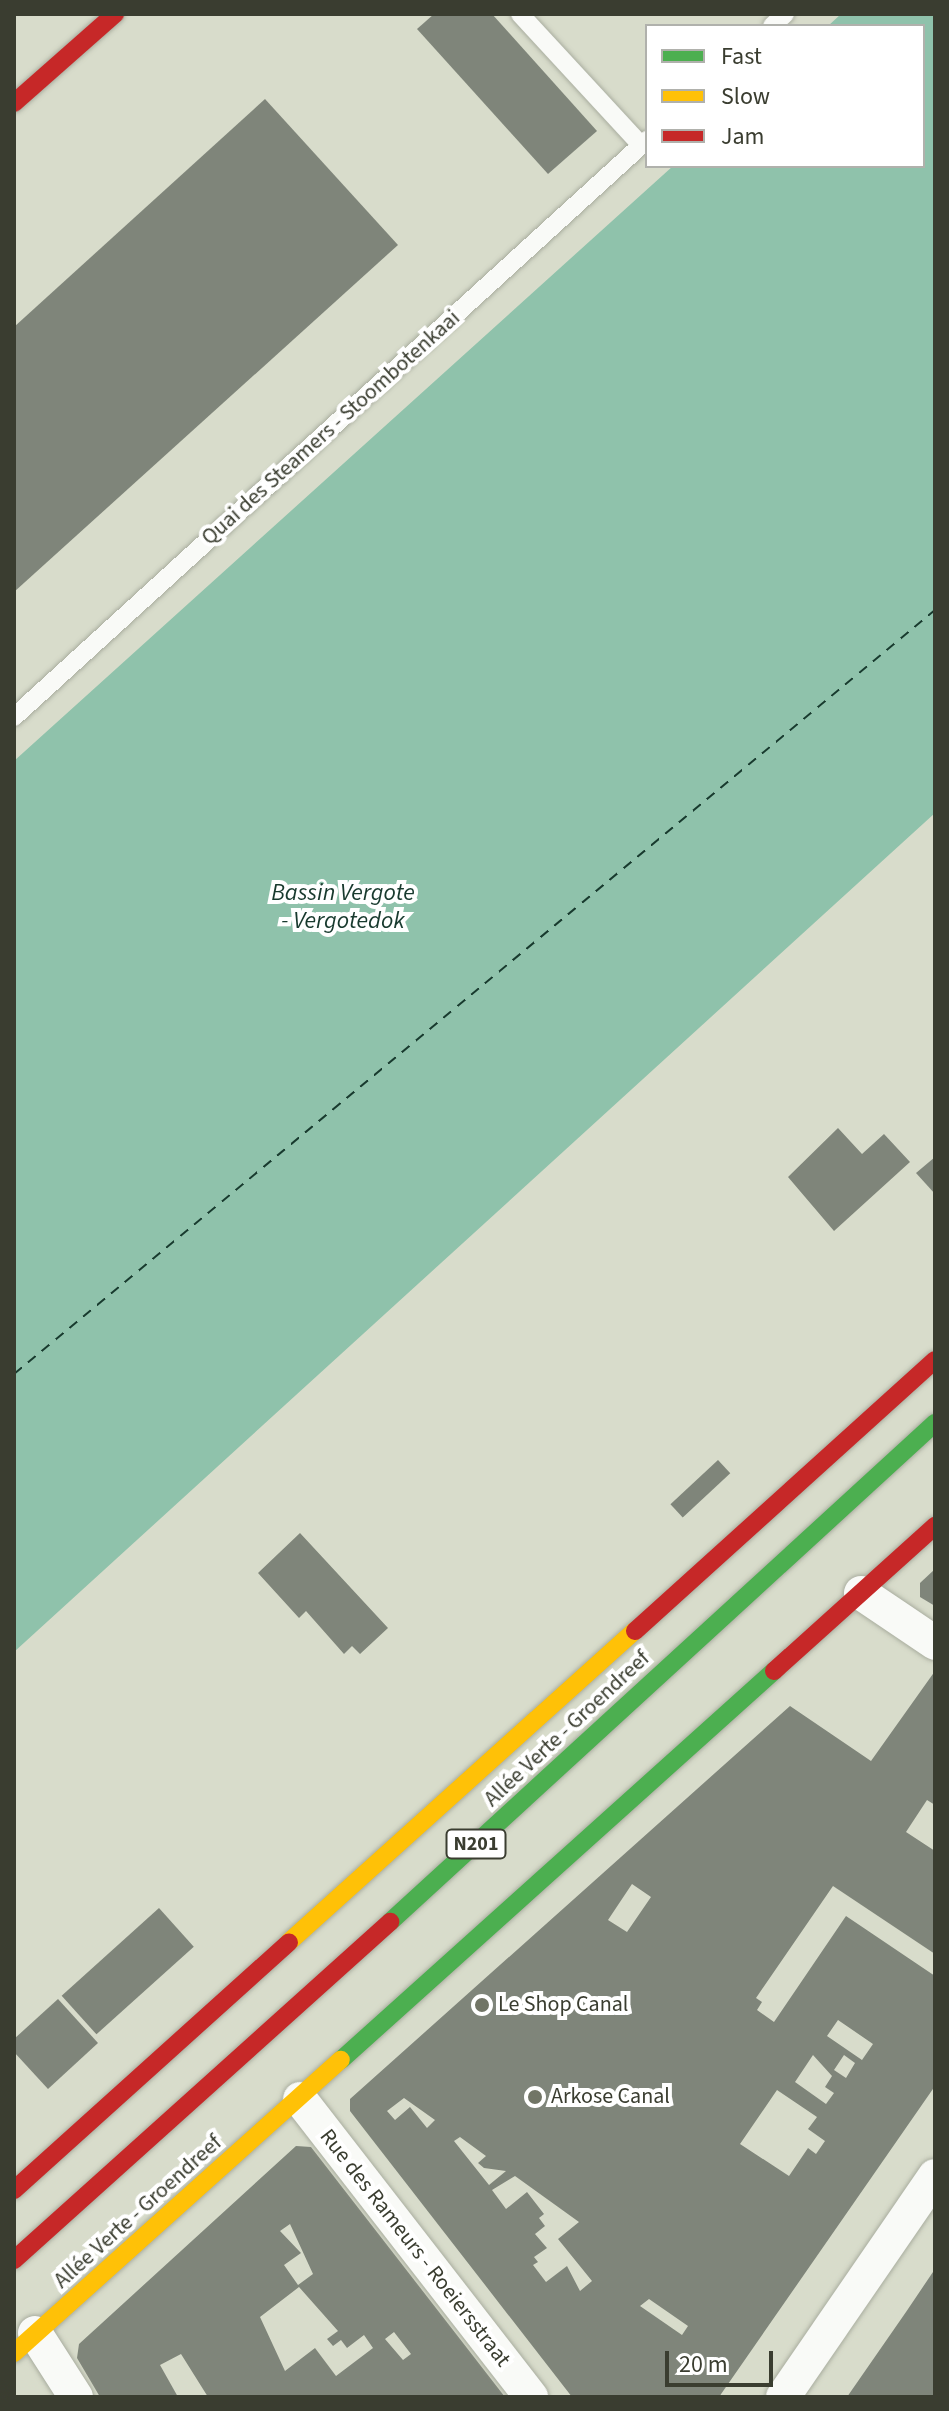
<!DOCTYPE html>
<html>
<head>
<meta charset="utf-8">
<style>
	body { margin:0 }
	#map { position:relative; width:949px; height:2411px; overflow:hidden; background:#d8dccb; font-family:"Source Sans 3",sans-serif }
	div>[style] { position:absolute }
	.water>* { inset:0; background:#8fc2ab }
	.ferry>* { height:2px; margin-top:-1px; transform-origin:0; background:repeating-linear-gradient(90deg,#183a2e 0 10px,transparent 0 18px) }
	.building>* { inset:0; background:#7f857a; transform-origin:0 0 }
	.roads { filter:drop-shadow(0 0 2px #a9ad9f) drop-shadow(0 0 2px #a9ad9f) }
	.lane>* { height:18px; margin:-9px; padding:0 9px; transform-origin:9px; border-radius:9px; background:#f9faf7 }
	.street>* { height:34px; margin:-17px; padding:0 17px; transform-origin:17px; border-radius:17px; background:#f9faf7 }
	.fast>* { height:18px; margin:-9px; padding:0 9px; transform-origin:9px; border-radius:9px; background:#4caf50 }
	.slow>* { height:18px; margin:-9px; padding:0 9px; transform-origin:9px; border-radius:9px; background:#ffc107 }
	.jam>* { height:18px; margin:-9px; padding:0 9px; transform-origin:9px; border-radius:9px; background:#c62828 }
	.dots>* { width:22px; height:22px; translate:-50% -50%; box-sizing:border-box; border:4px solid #fff; border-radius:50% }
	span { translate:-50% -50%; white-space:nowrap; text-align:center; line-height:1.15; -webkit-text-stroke:8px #fff; paint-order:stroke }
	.shield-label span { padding:2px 6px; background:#fff; border:2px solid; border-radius:6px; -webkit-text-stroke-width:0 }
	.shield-label { font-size:20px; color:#3a3d30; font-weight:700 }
	.street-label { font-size:22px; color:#3a3d30 }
	.poi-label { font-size:22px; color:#3a3d30 }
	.left { translate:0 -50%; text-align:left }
	.water-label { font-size:24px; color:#183a2e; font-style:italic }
	.frame { position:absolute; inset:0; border:16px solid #3a3d30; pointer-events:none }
	.legend { position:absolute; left:645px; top:24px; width:280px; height:144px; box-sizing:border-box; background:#fff; border:2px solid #b0b1ac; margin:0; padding:10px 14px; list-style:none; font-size:24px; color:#3a3d30 }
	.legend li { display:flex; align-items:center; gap:16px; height:40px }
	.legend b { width:40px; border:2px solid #b0b1ac }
	.scale { position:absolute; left:665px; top:2351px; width:108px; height:36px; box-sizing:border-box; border:4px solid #3a3d30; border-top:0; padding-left:10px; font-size:24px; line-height:28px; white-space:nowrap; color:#3a3d30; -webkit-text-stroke:6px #fff; paint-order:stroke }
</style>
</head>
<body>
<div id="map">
	<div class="water">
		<i style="clip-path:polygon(841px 14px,935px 14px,935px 813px,14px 1652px,14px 761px,673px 166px,923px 166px,923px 26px,828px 26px)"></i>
	</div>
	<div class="ferry">
		<i style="left:14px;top:1374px;width:1197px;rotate:-39.68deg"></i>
	</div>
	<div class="building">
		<i style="clip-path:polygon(434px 14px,492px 14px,597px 131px,548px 174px,417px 29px)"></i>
		<i style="clip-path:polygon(265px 99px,398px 245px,14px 592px,14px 327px)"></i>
		<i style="clip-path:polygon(838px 1128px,862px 1154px,884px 1134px,910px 1162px,834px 1231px,788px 1177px)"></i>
		<i style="clip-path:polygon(935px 1157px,935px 1194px,916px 1173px)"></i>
		<i style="left:718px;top:1460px;width:18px;height:65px;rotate:47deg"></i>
		<i style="clip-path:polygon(300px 1533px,388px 1628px,360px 1654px,352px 1646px,344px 1654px,306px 1611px,299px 1618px,258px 1573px)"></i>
		<i style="clip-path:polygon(935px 1569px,935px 1606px,920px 1597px,920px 1583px)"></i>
		<i style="clip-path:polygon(evenodd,935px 1671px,935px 1805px,927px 1800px,906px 1832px,935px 1851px,935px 1954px,833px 1886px,756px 1998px,762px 2002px,757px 2010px,774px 2022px,846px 1916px,935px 1976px,935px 2086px,719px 2397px,572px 2397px,350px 2111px,350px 2099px,790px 1706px,871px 1761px,935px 1671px,632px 1884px,651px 1897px,627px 1932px,608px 1920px,632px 1884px,935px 1671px,838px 2020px,873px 2044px,862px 2060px,827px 2036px,838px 2020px,935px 1671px,813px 2055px,832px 2076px,825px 2087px,834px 2093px,826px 2104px,795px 2082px,813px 2055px,935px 1671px,844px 2055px,855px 2063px,846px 2078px,834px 2070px,844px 2055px,935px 1671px,777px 2090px,817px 2117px,808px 2129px,825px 2141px,816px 2154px,808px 2148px,789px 2176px,740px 2144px,777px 2090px,935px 1671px,404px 2098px,435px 2120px,427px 2128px,410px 2107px,395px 2120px,387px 2111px,404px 2098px,935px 1671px,460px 2137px,486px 2156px,478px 2163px,484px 2168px,506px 2171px,489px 2185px,454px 2141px,460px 2137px,935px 1671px,515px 2176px,579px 2222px,558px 2239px,592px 2281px,580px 2291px,567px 2266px,546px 2282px,533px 2265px,538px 2262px,534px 2257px,547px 2248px,535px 2234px,545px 2226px,539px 2218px,544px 2214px,527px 2192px,506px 2209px,492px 2190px,515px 2176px,935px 1671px,649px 2299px,688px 2326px,682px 2335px,640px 2306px,649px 2299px)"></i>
		<i style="left:159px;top:1908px;width:52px;height:131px;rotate:48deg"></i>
		<i style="clip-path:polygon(58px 1999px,98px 2043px,48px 2089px,14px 2052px,14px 2039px)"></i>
		<i style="clip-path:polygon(evenodd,296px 2146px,311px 2147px,505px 2397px,208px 2397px,181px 2354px,160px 2365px,178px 2397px,100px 2397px,77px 2358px,79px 2344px,296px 2146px,290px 2224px,313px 2274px,298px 2285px,284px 2265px,301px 2253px,280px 2231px,290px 2224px,296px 2146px,299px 2287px,338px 2331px,327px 2339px,333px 2346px,341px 2340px,347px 2348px,364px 2335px,373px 2348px,336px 2376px,315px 2348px,285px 2371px,260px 2317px,299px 2287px,296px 2146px,394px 2332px,411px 2354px,403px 2360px,385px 2339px,394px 2332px)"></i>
		<i style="clip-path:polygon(935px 2269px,935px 2397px,847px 2397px,906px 2312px)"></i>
	</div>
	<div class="roads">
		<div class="lane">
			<i style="left:520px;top:14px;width:178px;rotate:47.3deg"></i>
			<i style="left:772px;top:26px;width:18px;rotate:-43deg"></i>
			<i style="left:14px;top:717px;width:857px;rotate:-42.35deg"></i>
		</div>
		<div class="street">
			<i style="left:861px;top:1593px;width:89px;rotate:34deg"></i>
			<i style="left:300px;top:2099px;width:377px;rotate:52.2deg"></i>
			<i style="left:35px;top:2333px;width:76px;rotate:57.4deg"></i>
			<i style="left:783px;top:2397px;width:268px;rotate:-55.5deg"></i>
		</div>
		<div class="fast">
			<i style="left:390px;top:1922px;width:739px;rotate:-42.48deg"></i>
			<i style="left:341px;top:2060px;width:582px;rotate:-41.94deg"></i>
		</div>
		<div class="slow">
			<i style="left:289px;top:1942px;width:465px;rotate:-42deg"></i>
			<i style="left:14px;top:2353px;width:439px;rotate:-41.9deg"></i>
		</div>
		<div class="jam">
			<i style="left:14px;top:103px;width:135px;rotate:-41.4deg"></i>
			<i style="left:635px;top:1631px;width:404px;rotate:-42.1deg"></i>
			<i style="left:774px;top:1671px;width:217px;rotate:-42deg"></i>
			<i style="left:14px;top:2190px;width:370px;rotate:-42deg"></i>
			<i style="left:14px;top:2260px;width:506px;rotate:-41.95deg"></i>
		</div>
	</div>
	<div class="dots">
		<i style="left:482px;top:2005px;background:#717566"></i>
		<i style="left:535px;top:2097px;background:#717566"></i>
	</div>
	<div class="shield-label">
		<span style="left:476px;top:1844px">N201</span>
	</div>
	<div class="street-label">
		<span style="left:331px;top:428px;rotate:-42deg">Quai des Steamers - Stoombotenkaai</span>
		<span style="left:567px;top:1729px;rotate:-43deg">Allée Verte - Groendreef</span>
		<span style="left:138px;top:2212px;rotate:-42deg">Allée Verte - Groendreef</span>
		<span style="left:415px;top:2248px;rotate:52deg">Rue des Rameurs - Roeiersstraat</span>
	</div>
	<div class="poi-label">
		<span class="left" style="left:498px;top:2005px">Le Shop Canal</span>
		<span class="left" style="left:551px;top:2097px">Arkose Canal</span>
	</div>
	<div class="water-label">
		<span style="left:343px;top:907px">Bassin Vergote<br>- Vergotedok</span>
	</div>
	<div class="frame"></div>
	<ul class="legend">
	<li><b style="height:10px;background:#4caf50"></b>Fast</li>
	<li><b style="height:10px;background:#ffc107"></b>Slow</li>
	<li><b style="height:10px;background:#c62828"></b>Jam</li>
	</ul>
	<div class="scale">20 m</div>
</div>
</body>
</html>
